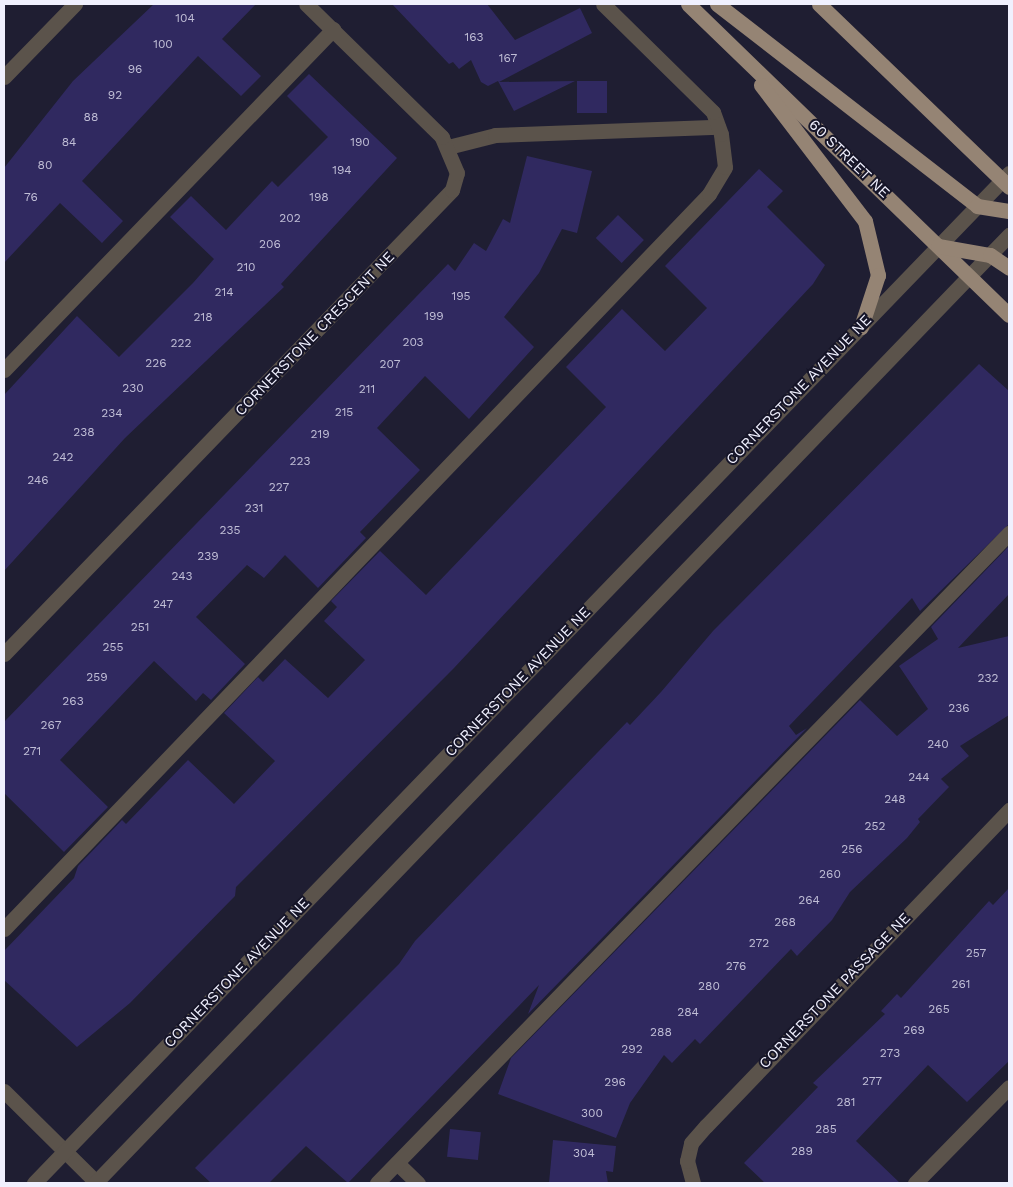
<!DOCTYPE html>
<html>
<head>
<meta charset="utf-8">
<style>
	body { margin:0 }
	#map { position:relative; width:1013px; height:1187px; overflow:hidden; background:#1f1e32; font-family:"Work Sans",sans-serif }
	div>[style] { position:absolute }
	.building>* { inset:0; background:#302960; transform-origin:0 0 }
	.minor>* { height:15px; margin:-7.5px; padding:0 7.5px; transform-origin:7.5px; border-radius:7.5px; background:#5b534b }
	.major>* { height:15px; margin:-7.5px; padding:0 7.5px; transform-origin:7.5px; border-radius:7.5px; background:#958474 }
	span { translate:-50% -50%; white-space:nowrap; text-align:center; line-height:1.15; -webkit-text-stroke:4px #161528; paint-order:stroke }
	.number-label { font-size:12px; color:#c0bed6 }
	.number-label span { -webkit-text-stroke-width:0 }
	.street-label { font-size:15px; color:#f0f0fe }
	.frame { position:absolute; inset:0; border:5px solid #f0f0fe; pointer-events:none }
</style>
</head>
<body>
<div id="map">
	<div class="building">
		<i style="clip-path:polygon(154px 4px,256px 4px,222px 39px,261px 76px,241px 96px,198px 56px,82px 181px,123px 221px,102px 243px,60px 203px,4px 263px,4px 168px,73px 81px)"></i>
		<i style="clip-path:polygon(392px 4px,487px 4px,515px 40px,580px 8px,592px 33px,499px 82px,575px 81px,514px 111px,498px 81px,488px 86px,481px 82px,471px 60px,459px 69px,453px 62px,449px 64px)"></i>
		<i style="clip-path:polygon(309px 74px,397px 158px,281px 284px,284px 287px,125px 438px,4px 571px,4px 395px,77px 316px,119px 357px,193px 283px,214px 259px,170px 217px,191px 196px,226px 230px,272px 181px,278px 187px,328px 137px,287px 96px)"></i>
		<i style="left:577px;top:81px;width:30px;height:32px"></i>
		<i style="clip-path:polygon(527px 156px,592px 171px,577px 233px,562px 229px,539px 273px,504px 317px,534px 347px,469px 419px,425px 376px,377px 428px,420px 470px,360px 532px,366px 538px,318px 588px,285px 555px,264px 578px,247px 565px,196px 617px,245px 664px,211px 700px,203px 693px,196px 701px,154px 661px,60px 760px,108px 807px,64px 852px,4px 793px,4px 722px,448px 264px,455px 271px,474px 243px,486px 251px,503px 219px,510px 223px)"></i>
		<i style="clip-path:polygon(759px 169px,783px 191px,767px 207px,825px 265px,813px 284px,454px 668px,236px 887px,235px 896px,130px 1003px,77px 1047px,4px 980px,4px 951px,74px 878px,78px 866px,122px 820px,126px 824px,188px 760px,234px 804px,275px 761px,224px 713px,258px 677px,263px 682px,285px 659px,328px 698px,365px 660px,324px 621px,337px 607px,331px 601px,380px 551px,426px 595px,606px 407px,566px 367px,622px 309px,665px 351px,707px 308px,665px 266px)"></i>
		<i style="left:618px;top:215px;width:36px;height:32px;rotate:44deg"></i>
		<i style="clip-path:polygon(979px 364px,1009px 391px,1009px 524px,920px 611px,912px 598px,789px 726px,796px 735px,807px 728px,528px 1014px,539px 985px,348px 1183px,306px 1146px,269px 1183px,211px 1183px,195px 1168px,399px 964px,415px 941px,627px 722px,630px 725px,661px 692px,713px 631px)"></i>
		<i style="clip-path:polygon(1009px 546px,1009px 594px,958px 648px,1009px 636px,1009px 715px,960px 746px,969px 756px,941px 779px,949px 787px,918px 819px,920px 822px,907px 838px,850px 892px,832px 920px,797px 956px,791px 949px,700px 1044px,695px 1039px,672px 1063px,664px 1055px,630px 1103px,616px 1138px,498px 1094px,511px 1058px,860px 700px,897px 736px,928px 709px,899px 666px,938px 639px,931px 627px)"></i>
		<i style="clip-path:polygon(1009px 888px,1009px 1061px,967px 1102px,928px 1065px,856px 1141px,900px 1183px,765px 1183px,744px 1163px,818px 1087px,813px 1083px,885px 1014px,881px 1011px,897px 994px,901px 998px,989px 901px,993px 905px)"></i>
		<i style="left:450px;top:1129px;width:31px;height:28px;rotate:6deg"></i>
		<i style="clip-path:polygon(553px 1140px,616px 1146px,613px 1172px,606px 1171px,608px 1183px,549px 1183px)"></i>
	</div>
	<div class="minor">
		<i style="left:4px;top:77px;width:102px;rotate:-45.8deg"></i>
		<i style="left:448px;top:147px;width:49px;rotate:-14.3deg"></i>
		<i style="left:495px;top:135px;width:223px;rotate:-2.1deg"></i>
		<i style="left:4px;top:370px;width:474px;rotate:-46deg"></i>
		<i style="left:4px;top:654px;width:645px;rotate:-46.01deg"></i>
		<i style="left:452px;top:190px;width:18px;rotate:-74deg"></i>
		<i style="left:457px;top:173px;width:39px;rotate:-113deg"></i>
		<i style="left:442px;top:137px;width:190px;rotate:-135.6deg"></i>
		<i style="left:4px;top:929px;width:1018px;rotate:-46.19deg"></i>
		<i style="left:709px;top:194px;width:31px;rotate:-59deg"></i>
		<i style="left:725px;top:167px;width:33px;rotate:-97deg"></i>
		<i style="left:721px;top:134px;width:23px;rotate:-110deg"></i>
		<i style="left:713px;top:112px;width:154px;rotate:-135.5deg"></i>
		<i style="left:4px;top:1091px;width:131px;rotate:44.7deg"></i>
		<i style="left:397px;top:1163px;width:29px;rotate:44deg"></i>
		<i style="left:34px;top:1183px;width:1404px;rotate:-46.01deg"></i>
		<i style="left:95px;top:1183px;width:1317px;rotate:-46.05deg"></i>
		<i style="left:377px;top:1183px;width:907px;rotate:-45.8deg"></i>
		<i style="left:693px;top:1183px;width:23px;rotate:-105deg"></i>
		<i style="left:687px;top:1161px;width:18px;rotate:-77deg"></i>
		<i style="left:691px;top:1143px;width:23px;rotate:-49deg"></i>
		<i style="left:706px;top:1126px;width:438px;rotate:-46.2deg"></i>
		<i style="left:915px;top:1183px;width:134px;rotate:-45.6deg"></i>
	</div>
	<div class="major">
		<i style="left:688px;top:4px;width:447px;rotate:44.1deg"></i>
		<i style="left:717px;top:4px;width:329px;rotate:37.8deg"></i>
		<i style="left:977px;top:206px;width:32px;rotate:9deg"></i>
		<i style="left:819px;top:4px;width:264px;rotate:43.9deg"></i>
		<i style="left:761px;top:85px;width:171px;rotate:52.6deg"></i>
		<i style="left:865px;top:221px;width:56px;rotate:76.5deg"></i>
		<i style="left:878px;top:275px;width:55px;rotate:108.1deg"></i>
		<i style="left:938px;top:246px;width:53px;rotate:9.8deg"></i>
		<i style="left:990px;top:255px;width:23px;rotate:34deg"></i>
	</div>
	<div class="number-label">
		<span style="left:185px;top:19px">104</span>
		<span style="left:474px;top:38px">163</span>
		<span style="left:163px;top:45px">100</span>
		<span style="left:508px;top:59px">167</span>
		<span style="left:135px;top:70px">96</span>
		<span style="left:115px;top:96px">92</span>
		<span style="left:91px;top:118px">88</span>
		<span style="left:69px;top:143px">84</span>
		<span style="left:360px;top:143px">190</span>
		<span style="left:45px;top:166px">80</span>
		<span style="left:342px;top:171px">194</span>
		<span style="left:31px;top:198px">76</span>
		<span style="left:319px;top:198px">198</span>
		<span style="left:290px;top:219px">202</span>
		<span style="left:270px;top:245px">206</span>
		<span style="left:246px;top:268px">210</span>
		<span style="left:224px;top:293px">214</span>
		<span style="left:461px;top:297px">195</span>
		<span style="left:434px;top:317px">199</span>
		<span style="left:203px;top:318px">218</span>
		<span style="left:413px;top:343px">203</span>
		<span style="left:181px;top:344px">222</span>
		<span style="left:156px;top:364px">226</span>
		<span style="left:390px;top:365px">207</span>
		<span style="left:133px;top:389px">230</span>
		<span style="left:367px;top:390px">211</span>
		<span style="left:344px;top:413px">215</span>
		<span style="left:112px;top:414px">234</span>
		<span style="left:84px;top:433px">238</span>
		<span style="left:320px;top:435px">219</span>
		<span style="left:63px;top:458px">242</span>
		<span style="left:300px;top:462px">223</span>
		<span style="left:38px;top:481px">246</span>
		<span style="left:279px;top:488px">227</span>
		<span style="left:254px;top:509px">231</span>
		<span style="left:230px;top:531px">235</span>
		<span style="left:208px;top:557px">239</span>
		<span style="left:182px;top:577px">243</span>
		<span style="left:163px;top:605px">247</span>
		<span style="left:140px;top:628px">251</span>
		<span style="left:113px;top:648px">255</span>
		<span style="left:97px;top:678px">259</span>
		<span style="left:988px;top:679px">232</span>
		<span style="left:73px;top:702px">263</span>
		<span style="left:959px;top:709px">236</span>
		<span style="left:51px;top:726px">267</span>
		<span style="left:938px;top:745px">240</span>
		<span style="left:32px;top:752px">271</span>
		<span style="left:919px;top:778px">244</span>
		<span style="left:895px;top:800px">248</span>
		<span style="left:875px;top:827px">252</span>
		<span style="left:852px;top:850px">256</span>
		<span style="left:830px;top:875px">260</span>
		<span style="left:809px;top:901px">264</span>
		<span style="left:785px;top:923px">268</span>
		<span style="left:759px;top:944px">272</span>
		<span style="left:976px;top:954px">257</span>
		<span style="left:736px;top:967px">276</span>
		<span style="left:961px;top:985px">261</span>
		<span style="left:709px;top:987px">280</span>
		<span style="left:939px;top:1010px">265</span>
		<span style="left:688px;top:1013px">284</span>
		<span style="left:914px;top:1031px">269</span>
		<span style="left:661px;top:1033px">288</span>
		<span style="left:632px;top:1050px">292</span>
		<span style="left:890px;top:1054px">273</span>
		<span style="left:872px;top:1082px">277</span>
		<span style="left:615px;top:1083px">296</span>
		<span style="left:846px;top:1103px">281</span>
		<span style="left:592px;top:1114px">300</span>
		<span style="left:826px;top:1130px">285</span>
		<span style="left:802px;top:1152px">289</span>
		<span style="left:584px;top:1154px">304</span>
	</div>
	<div class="street-label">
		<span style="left:849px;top:159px;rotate:44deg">60 STREET NE</span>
		<span style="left:315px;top:334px;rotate:-46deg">CORNERSTONE CRESCENT NE</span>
		<span style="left:799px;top:390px;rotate:-46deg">CORNERSTONE AVENUE NE</span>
		<span style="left:518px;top:682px;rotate:-46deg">CORNERSTONE AVENUE NE</span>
		<span style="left:237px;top:973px;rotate:-46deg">CORNERSTONE AVENUE NE</span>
		<span style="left:835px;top:991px;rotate:-46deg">CORNERSTONE PASSAGE NE</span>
	</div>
	<div class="frame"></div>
</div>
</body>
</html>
